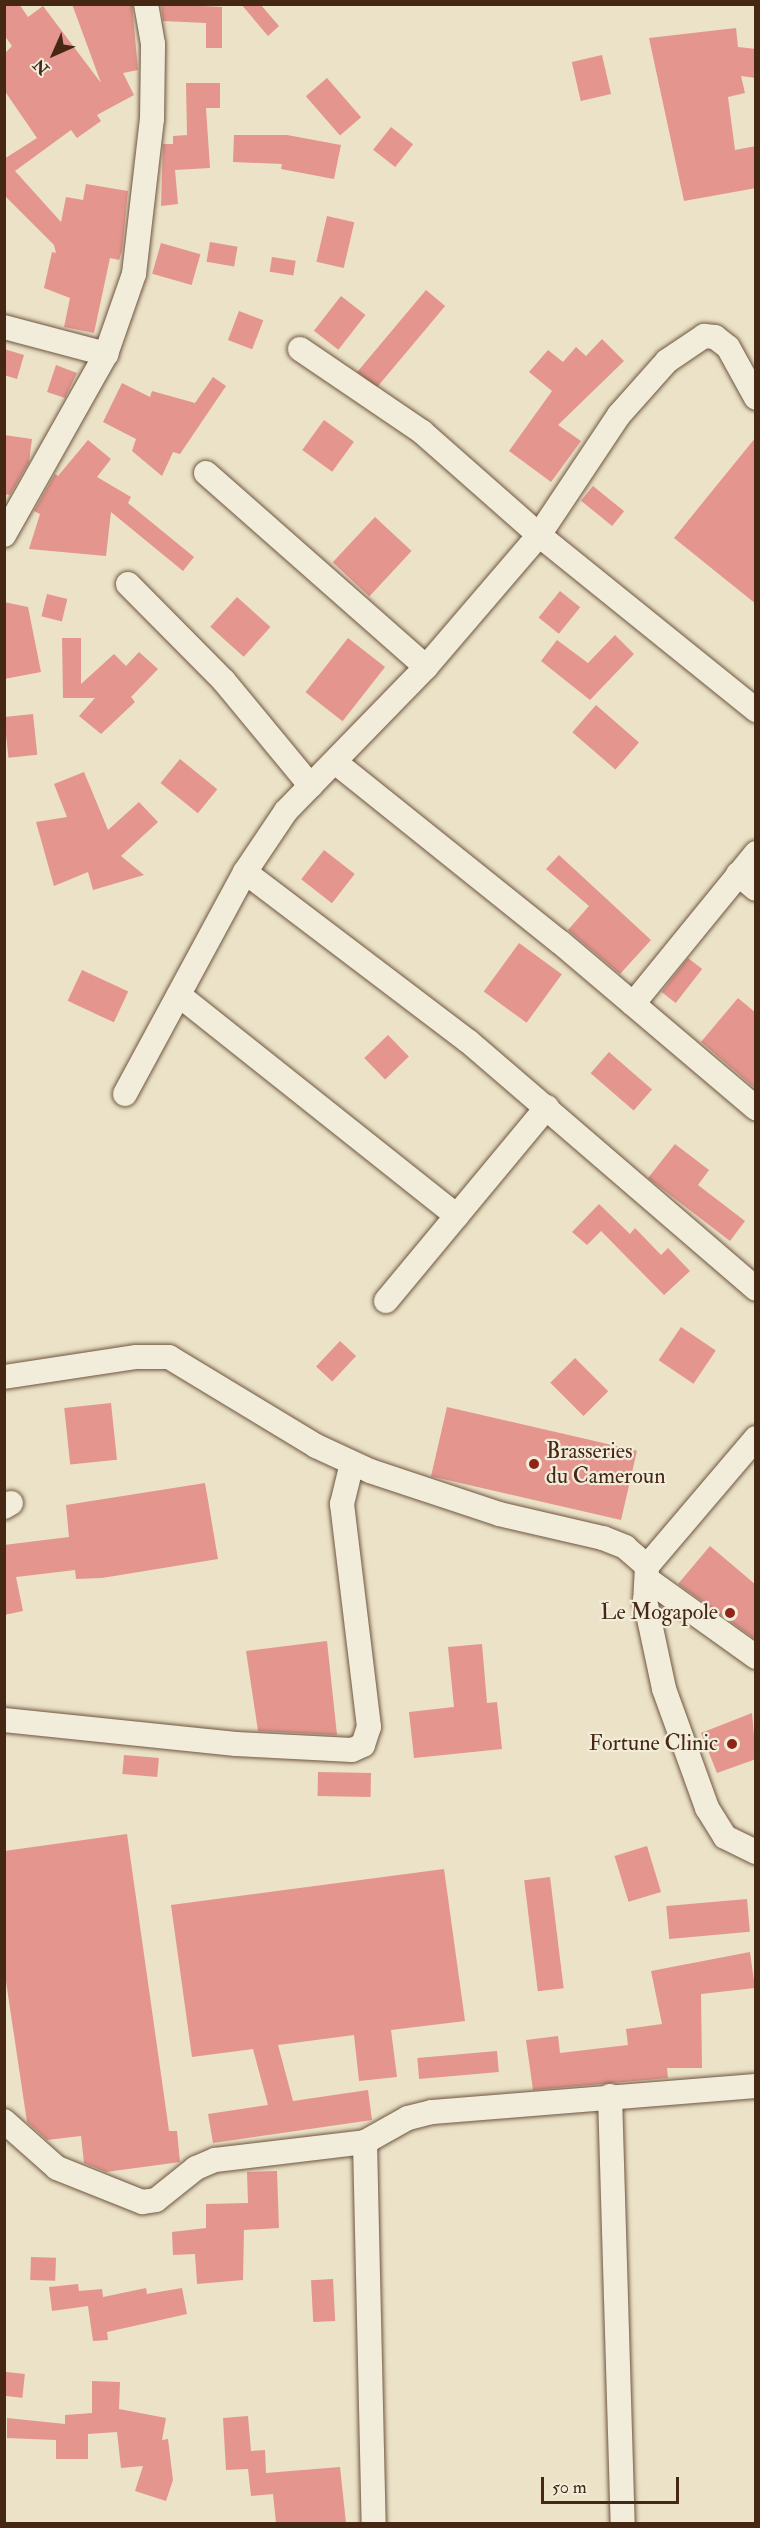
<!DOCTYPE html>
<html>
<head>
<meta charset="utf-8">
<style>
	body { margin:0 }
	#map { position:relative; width:760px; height:2528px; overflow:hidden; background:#ebe2c7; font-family:"IM FELL Double Pica",serif }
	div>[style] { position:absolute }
	.building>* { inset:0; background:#e4958e; transform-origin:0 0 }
	.roads { filter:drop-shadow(0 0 2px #6f5640) drop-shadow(0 0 2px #6f5640) }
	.minor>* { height:24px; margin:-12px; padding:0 12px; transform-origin:12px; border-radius:12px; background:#f2ecdb }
	.dots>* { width:16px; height:16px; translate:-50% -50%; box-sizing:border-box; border:3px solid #f2ecdb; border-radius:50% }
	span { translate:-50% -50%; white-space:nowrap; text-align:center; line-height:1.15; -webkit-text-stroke:4.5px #f2ecdb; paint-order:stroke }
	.poi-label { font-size:22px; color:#462713 }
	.left { translate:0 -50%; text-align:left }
	.right { translate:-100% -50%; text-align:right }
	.frame { position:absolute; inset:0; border:6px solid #462713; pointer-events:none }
	.north { position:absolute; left:24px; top:24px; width:60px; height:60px; -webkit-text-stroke:4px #f2ecdb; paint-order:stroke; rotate:225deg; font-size:16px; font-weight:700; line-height:24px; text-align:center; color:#462713 }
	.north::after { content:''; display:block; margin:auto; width:21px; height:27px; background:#462713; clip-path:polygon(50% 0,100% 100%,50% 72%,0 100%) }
	.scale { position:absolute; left:541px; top:2477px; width:138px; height:27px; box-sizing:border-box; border:3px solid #462713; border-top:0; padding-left:8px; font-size:18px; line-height:21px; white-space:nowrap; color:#462713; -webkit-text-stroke:4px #f2ecdb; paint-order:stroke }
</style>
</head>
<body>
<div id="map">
	<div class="building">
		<i style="clip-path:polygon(4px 4px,19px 4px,28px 17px,43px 6px,101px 83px,72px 4px,132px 4px,138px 70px,123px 73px,134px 95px,97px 115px,101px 121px,77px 138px,71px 130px,15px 171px,61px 222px,66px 197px,83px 200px,86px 184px,128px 191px,122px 251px,119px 260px,110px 258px,94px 333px,64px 327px,70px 298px,44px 288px,52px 252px,56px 253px,54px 245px,4px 195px,4px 159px,37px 138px,4px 90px,4px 54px,12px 46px,4px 35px)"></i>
		<i style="clip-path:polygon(161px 4px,222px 7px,222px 48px,206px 48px,206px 23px,163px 21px)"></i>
		<i style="clip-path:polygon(241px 4px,260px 4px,279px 26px,268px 36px)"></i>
		<i style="clip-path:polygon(736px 28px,738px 47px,756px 49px,756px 78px,741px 76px,745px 93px,728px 97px,735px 150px,756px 146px,756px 188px,684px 201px,649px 38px)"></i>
		<i style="left:602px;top:55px;width:40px;height:31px;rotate:77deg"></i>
		<i style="left:327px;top:78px;width:52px;height:28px;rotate:49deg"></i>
		<i style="clip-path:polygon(186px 83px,220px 83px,220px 108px,206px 108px,210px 168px,175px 170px,178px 204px,161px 206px,163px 144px,173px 144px,173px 136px,187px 135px)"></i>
		<i style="left:391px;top:127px;width:28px;height:29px;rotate:38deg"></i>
		<i style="clip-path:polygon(234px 135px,287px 135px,341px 145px,334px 179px,281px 169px,282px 164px,233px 162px)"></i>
		<i style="left:327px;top:216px;width:28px;height:47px;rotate:13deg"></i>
		<i style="left:210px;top:242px;width:28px;height:20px;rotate:10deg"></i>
		<i style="left:161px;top:243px;width:41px;height:32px;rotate:16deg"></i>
		<i style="left:272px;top:257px;width:24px;height:15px;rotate:9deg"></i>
		<i style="left:426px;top:290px;width:25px;height:107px;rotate:40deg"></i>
		<i style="left:341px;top:296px;width:31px;height:44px;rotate:38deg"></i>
		<i style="left:239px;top:311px;width:26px;height:31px;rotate:21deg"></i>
		<i style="clip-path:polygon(602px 339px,624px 361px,558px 425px,581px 441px,551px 482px,509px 451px,552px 391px,529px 372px,548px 350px,563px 362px,576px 347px,586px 356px)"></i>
		<i style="clip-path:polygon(4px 349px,24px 355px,17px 379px,4px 375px)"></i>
		<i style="clip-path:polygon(56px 365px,77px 373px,65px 398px,47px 392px)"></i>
		<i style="clip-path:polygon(213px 377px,226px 386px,180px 454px,173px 452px,162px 476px,132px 451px,136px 439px,103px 422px,122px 383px,150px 397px,152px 391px,195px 403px)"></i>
		<i style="left:324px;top:420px;width:37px;height:37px;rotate:36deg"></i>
		<i style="clip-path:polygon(4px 435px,32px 439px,29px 462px,10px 495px,4px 494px)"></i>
		<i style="clip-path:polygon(756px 437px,756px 604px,674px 538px)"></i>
		<i style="clip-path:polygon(88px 440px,111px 459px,97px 477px,131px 497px,128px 503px,194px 557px,183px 571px,111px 512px,106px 556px,29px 549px,40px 514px,34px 511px,55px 474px,58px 476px)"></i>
		<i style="left:593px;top:486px;width:40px;height:19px;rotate:39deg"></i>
		<i style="left:375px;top:517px;width:50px;height:62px;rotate:43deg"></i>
		<i style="left:560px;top:591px;width:26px;height:34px;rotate:39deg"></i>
		<i style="left:47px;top:594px;width:21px;height:23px;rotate:14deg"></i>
		<i style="left:237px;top:597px;width:45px;height:40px;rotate:42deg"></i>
		<i style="clip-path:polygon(4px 602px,28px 607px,41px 672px,4px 679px)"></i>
		<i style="clip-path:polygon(615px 635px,634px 654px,590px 700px,541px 661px,557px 640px,588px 663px)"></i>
		<i style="clip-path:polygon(62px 638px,81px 638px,81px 684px,114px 654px,126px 666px,139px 652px,158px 669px,131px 697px,135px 702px,101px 734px,79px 716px,95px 698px,63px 698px)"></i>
		<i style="left:348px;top:638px;width:47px;height:69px;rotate:38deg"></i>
		<i style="left:596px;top:705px;width:57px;height:36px;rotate:41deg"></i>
		<i style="left:33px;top:714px;width:41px;height:29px;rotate:84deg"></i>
		<i style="left:180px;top:759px;width:48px;height:31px;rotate:39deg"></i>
		<i style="clip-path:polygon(84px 772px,108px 830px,139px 802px,158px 822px,121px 856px,144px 875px,93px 890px,88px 872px,54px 886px,36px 822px,67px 817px,54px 784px)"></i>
		<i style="left:324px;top:850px;width:39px;height:37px;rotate:38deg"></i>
		<i style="clip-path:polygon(559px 855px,651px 940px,620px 974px,568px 930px,589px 906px,546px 869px)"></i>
		<i style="left:519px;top:943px;width:53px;height:60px;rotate:36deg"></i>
		<i style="left:688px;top:958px;width:18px;height:43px;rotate:38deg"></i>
		<i style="left:82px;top:970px;width:51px;height:34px;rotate:25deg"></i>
		<i style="clip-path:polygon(738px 998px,756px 1013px,756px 1089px,701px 1042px)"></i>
		<i style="left:388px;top:1035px;width:30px;height:33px;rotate:46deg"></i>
		<i style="left:609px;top:1052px;width:57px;height:28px;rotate:41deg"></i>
		<i style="clip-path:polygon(675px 1144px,709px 1170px,698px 1185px,745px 1221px,730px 1241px,648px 1178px)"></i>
		<i style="clip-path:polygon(599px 1204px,630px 1234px,635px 1228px,661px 1255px,668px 1248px,690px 1271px,664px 1295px,601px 1231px,587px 1245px,572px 1232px)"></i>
		<i style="left:681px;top:1327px;width:42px;height:40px;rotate:34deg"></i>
		<i style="left:340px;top:1341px;width:22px;height:35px;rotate:43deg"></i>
		<i style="left:575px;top:1358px;width:47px;height:35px;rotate:45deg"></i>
		<i style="left:111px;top:1403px;width:57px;height:47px;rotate:84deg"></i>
		<i style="left:447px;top:1407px;width:195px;height:71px;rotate:13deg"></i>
		<i style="clip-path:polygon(205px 1483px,218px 1559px,102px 1578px,76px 1579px,75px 1570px,16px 1577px,23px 1611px,4px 1615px,4px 1545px,69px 1537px,66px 1505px)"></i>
		<i style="clip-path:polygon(710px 1546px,756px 1585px,755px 1639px,678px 1584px)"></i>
		<i style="clip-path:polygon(327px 1641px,337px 1735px,258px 1731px,246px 1651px)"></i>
		<i style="clip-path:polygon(482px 1644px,487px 1703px,497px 1702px,502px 1749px,414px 1758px,409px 1712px,454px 1707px,448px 1647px)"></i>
		<i style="clip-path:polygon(752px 1713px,756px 1759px,717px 1773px,701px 1733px)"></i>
		<i style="left:124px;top:1755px;width:35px;height:19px;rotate:5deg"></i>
		<i style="left:318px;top:1772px;width:53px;height:24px;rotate:1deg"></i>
		<i style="clip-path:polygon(127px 1834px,169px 2131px,177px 2131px,180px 2162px,106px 2172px,84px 2163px,81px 2136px,47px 2140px,27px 2122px,4px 1968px,4px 1851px)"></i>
		<i style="left:647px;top:1846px;width:48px;height:34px;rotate:73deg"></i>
		<i style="clip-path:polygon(444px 1869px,465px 2021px,391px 2030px,397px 2077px,359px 2081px,354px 2035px,278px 2045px,293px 2101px,368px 2090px,372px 2120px,213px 2143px,208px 2114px,268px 2105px,253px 2049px,192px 2057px,171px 1905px)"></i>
		<i style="left:550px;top:1877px;width:112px;height:26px;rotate:83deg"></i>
		<i style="left:747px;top:1899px;width:33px;height:81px;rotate:85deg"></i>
		<i style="clip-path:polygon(750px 1952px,755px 1988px,701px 1994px,702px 2068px,667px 2068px,668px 2078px,533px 2090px,526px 2040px,558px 2036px,560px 2053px,628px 2045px,626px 2029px,662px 2024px,651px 1971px)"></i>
		<i style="left:497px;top:2051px;width:21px;height:80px;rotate:85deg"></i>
		<i style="clip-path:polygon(277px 2171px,279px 2228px,244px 2230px,243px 2280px,197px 2284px,195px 2254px,173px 2255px,172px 2232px,206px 2228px,206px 2204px,248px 2203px,247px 2172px)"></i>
		<i style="left:31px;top:2257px;width:25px;height:23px;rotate:2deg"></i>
		<i style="left:333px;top:2279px;width:42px;height:22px;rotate:87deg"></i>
		<i style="clip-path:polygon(78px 2284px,79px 2291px,102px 2289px,103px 2297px,146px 2288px,147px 2294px,182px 2288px,187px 2314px,107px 2332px,108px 2340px,93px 2341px,88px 2306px,52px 2311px,49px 2287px)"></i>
		<i style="left:6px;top:2372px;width:19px;height:24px;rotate:6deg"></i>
		<i style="clip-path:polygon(92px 2381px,120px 2382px,119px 2409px,166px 2418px,162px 2440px,168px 2439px,173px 2480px,166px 2501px,135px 2491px,143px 2466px,121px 2468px,117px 2432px,88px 2434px,88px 2459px,56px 2459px,56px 2440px,7px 2438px,7px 2418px,65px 2424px,65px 2415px,92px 2413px)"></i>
		<i style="clip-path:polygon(248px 2416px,251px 2451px,265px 2450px,266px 2473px,340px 2467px,346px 2523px,276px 2523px,273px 2494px,251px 2496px,248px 2469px,226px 2470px,223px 2418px)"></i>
	</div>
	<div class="roads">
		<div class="minor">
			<i style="left:4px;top:327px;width:106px;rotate:14.8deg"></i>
			<i style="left:300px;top:349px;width:148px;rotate:34.2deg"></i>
			<i style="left:422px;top:432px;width:156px;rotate:41.4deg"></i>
			<i style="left:539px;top:535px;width:279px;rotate:38.9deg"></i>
			<i style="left:206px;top:473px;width:293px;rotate:41.4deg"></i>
			<i style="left:4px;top:535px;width:208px;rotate:-60.6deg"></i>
			<i style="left:106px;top:354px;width:85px;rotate:-70.7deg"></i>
			<i style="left:134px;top:274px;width:156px;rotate:-83.4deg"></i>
			<i style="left:152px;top:119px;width:75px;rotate:-89.2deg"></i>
			<i style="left:153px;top:44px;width:41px;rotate:-99.9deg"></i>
			<i style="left:128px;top:584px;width:136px;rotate:45.3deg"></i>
			<i style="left:224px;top:681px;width:136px;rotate:50.4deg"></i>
			<i style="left:335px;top:762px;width:288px;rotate:38.7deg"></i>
			<i style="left:560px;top:942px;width:257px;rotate:40.3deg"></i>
			<i style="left:245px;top:872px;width:280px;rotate:37.2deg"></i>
			<i style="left:468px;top:1041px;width:380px;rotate:40.7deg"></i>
			<i style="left:738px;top:874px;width:23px;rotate:40deg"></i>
			<i style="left:179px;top:995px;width:355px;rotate:38.5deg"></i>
			<i style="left:633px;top:1004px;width:195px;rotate:-50.8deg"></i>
			<i style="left:125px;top:1094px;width:252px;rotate:-61.6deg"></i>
			<i style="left:245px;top:872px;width:73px;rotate:-56.1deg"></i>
			<i style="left:286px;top:811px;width:201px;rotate:-45.8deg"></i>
			<i style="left:426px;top:667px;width:174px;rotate:-49.4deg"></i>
			<i style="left:539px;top:535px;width:144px;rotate:-56.3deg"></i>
			<i style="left:619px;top:415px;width:72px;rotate:-48.4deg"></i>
			<i style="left:667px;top:361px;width:45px;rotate:-34deg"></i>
			<i style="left:704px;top:336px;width:11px;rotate:5deg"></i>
			<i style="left:715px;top:337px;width:16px;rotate:38deg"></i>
			<i style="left:728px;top:347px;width:58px;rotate:61.2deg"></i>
			<i style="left:386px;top:1301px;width:252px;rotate:-50.3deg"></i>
			<i style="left:4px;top:1377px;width:134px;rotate:-8.6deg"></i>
			<i style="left:136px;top:1357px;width:33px"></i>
			<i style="left:169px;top:1357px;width:172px;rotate:31.2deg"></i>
			<i style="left:316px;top:1446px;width:60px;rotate:24.8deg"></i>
			<i style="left:370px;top:1471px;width:136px;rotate:18.4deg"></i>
			<i style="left:499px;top:1514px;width:107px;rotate:13deg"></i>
			<i style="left:603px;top:1538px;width:24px;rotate:22deg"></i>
			<i style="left:625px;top:1547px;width:29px;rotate:41deg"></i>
			<i style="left:756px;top:1438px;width:168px;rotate:130.4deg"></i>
			<i style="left:647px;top:1566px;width:34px;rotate:93deg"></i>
			<i style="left:645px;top:1600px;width:91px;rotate:77.9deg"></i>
			<i style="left:664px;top:1689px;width:127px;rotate:70.1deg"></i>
			<i style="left:707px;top:1808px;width:34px;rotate:58deg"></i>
			<i style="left:725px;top:1837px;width:34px;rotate:26deg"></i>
			<i style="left:4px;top:1507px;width:8px;rotate:-30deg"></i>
			<i style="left:647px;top:1579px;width:134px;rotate:35.6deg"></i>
			<i style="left:4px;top:1720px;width:233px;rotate:5.9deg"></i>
			<i style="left:236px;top:1744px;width:116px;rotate:3deg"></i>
			<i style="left:352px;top:1750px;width:12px;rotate:-24deg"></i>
			<i style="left:363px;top:1745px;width:19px;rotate:-72deg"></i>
			<i style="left:369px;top:1727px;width:225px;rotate:-96.9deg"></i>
			<i style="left:342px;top:1504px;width:42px;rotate:-76.3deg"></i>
			<i style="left:610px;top:2096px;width:428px;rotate:88.3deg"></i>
			<i style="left:4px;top:2121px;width:71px;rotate:41.6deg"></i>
			<i style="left:57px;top:2168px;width:92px;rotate:21.8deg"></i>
			<i style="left:142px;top:2202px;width:14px;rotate:-8deg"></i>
			<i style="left:156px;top:2200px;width:51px;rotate:-38.7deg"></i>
			<i style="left:196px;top:2168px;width:21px;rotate:-23deg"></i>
			<i style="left:215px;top:2160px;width:151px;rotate:-6.8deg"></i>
			<i style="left:365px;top:2142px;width:49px;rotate:-29.2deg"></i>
			<i style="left:408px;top:2118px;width:25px;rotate:-14deg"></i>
			<i style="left:432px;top:2112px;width:325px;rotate:-4.6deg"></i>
			<i style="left:365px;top:2142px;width:382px;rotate:88.7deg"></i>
		</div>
	</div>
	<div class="dots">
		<i style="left:534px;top:1464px;background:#8f2418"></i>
		<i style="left:730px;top:1613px;background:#8f2418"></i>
		<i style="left:732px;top:1744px;background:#8f2418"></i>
	</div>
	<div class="poi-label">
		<span class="left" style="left:546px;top:1464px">Brasseries<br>du Cameroun</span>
		<span class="right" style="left:718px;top:1613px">Le Mogapole</span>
		<span class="right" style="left:718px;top:1744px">Fortune Clinic</span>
	</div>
	<div class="frame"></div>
	<div class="north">N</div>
	<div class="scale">50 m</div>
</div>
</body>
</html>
